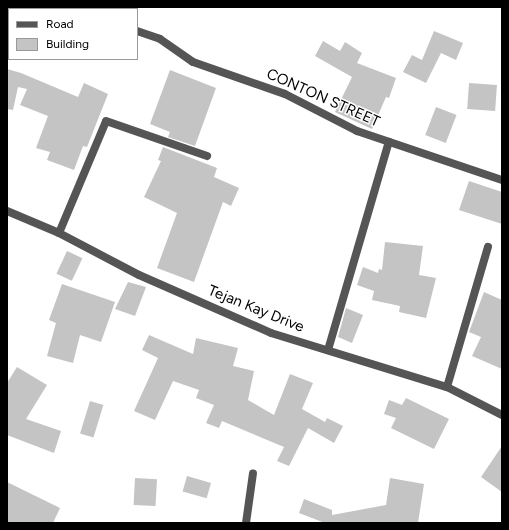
<!DOCTYPE html>
<html>
<head>
<meta charset="utf-8">
<style>
	body { margin:0 }
	#map { position:relative; width:509px; height:530px; overflow:hidden; background:#fff; font-family:Figtree,sans-serif }
	div>[style] { position:absolute }
	.building>* { inset:0; background:#c4c4c4; transform-origin:0 0 }
	.minor>* { height:8px; margin:-4px; padding:0 4px; transform-origin:4px; border-radius:4px; background:#555 }
	span { translate:-50% -50%; white-space:nowrap; text-align:center; line-height:1.15; -webkit-text-stroke:3px #fff; paint-order:stroke }
	.street-label { font-size:15px; color:#000 }
	.frame { position:absolute; inset:0; border:8px solid #000; pointer-events:none }
	.legend { position:absolute; left:8px; top:8px; width:130px; height:52px; box-sizing:border-box; background:#fff; border:1px solid #999; margin:0; padding:5px 7px; list-style:none; font-size:12px; color:#000 }
	.legend li { display:flex; align-items:center; gap:8px; height:20px }
	.legend b { width:20px; border:1px solid #999 }
</style>
</head>
<body>
<div id="map">
	<div class="building">
		<i style="clip-path:polygon(434px 31px,463px 43px,456px 60px,441px 53px,426px 83px,403px 72px,412px 55px,422px 60px)"></i>
		<i style="clip-path:polygon(323px 41px,340px 51px,345px 42px,362px 53px,357px 63px,396px 78px,389px 98px,386px 97px,372px 129px,335px 112px,352px 77px,315px 56px)"></i>
		<i style="clip-path:polygon(7px 69px,21px 73px,78px 97px,84px 83px,108px 94px,87px 147px,83px 146px,74px 170px,47px 160px,50px 152px,36px 148px,48px 116px,20px 105px,27px 89px,18px 87px,13px 110px,7px 109px)"></i>
		<i style="clip-path:polygon(170px 70px,216px 88px,195px 146px,168px 137px,170px 132px,150px 124px)"></i>
		<i style="left:469px;top:83px;width:28px;height:26px;rotate:4deg"></i>
		<i style="left:436px;top:107px;width:22px;height:30px;rotate:21deg"></i>
		<i style="clip-path:polygon(163px 147px,217px 168px,214px 177px,239px 188px,231px 206px,223px 202px,194px 282px,157px 268px,177px 213px,144px 197px,161px 161px,158px 160px)"></i>
		<i style="clip-path:polygon(469px 181px,502px 192px,502px 224px,459px 210px)"></i>
		<i style="clip-path:polygon(385px 242px,423px 246px,419px 275px,436px 278px,426px 318px,399px 312px,400px 306px,372px 300px,374px 291px,357px 285px,363px 267px,378px 273px,379px 269px,382px 270px)"></i>
		<i style="left:67px;top:251px;width:17px;height:25px;rotate:25deg"></i>
		<i style="clip-path:polygon(128px 282px,146px 287px,135px 316px,115px 309px)"></i>
		<i style="clip-path:polygon(62px 284px,115px 302px,101px 342px,80px 335px,73px 363px,47px 356px,56px 323px,49px 320px)"></i>
		<i style="clip-path:polygon(484px 292px,502px 300px,502px 369px,472px 356px,481px 337px,469px 332px)"></i>
		<i style="clip-path:polygon(346px 308px,363px 315px,352px 343px,338px 337px)"></i>
		<i style="clip-path:polygon(149px 335px,193px 354px,196px 338px,238px 348px,233px 366px,254px 371px,248px 400px,274px 415px,290px 374px,313px 383px,302px 409px,325px 422px,327px 418px,343px 426px,334px 443px,308px 428px,289px 466px,277px 461px,284px 447px,222px 421px,219px 428px,206px 423px,214px 405px,196px 398px,199px 390px,173px 381px,155px 420px,134px 411px,158px 358px,142px 350px)"></i>
		<i style="clip-path:polygon(17px 367px,47px 385px,26px 419px,61px 431px,54px 453px,7px 435px,7px 383px)"></i>
		<i style="clip-path:polygon(406px 398px,449px 419px,434px 449px,391px 428px,396px 418px,384px 414px,389px 400px,402px 405px)"></i>
		<i style="left:90px;top:401px;width:14px;height:34px;rotate:17deg"></i>
		<i style="clip-path:polygon(502px 446px,502px 492px,481px 477px)"></i>
		<i style="left:187px;top:476px;width:25px;height:16px;rotate:16deg"></i>
		<i style="left:135px;top:478px;width:22px;height:27px;rotate:3deg"></i>
		<i style="clip-path:polygon(390px 478px,424px 484px,418px 523px,325px 523px,299px 513px,304px 499px,332px 510px,332px 515px,386px 505px)"></i>
		<i style="clip-path:polygon(7px 482px,60px 508px,53px 523px,7px 523px)"></i>
	</div>
	<div class="minor">
		<i style="left:69px;top:7px;width:6px;rotate:18deg"></i>
		<i style="left:137px;top:31px;width:24px;rotate:19deg"></i>
		<i style="left:160px;top:39px;width:40px;rotate:34.9deg"></i>
		<i style="left:193px;top:62px;width:97px;rotate:19.2deg"></i>
		<i style="left:285px;top:94px;width:81px;rotate:27.2deg"></i>
		<i style="left:357px;top:131px;width:153px;rotate:18.7deg"></i>
		<i style="left:7px;top:211px;width:56px;rotate:22.9deg"></i>
		<i style="left:59px;top:233px;width:90px;rotate:27.7deg"></i>
		<i style="left:139px;top:275px;width:144px;rotate:23.7deg"></i>
		<i style="left:271px;top:333px;width:184px;rotate:17.1deg"></i>
		<i style="left:447px;top:387px;width:62px;rotate:27deg"></i>
		<i style="left:59px;top:233px;width:121px;rotate:-67.2deg"></i>
		<i style="left:106px;top:121px;width:107px;rotate:19.1deg"></i>
		<i style="left:328px;top:350px;width:217px;rotate:-73.7deg"></i>
		<i style="left:447px;top:387px;width:146px;rotate:-73.7deg"></i>
		<i style="left:246px;top:523px;width:50px;rotate:-82deg"></i>
	</div>
	<div class="street-label">
		<span style="left:323px;top:98px;rotate:24deg">CONTON STREET</span>
		<span style="left:256px;top:309px;rotate:22deg">Tejan Kay Drive</span>
	</div>
	<div class="frame"></div>
	<ul class="legend">
	<li><b style="height:5px;background:#555"></b>Road</li>
	<li><b style="height:11px;background:#c4c4c4"></b>Building</li>
	</ul>
</div>
</body>
</html>
